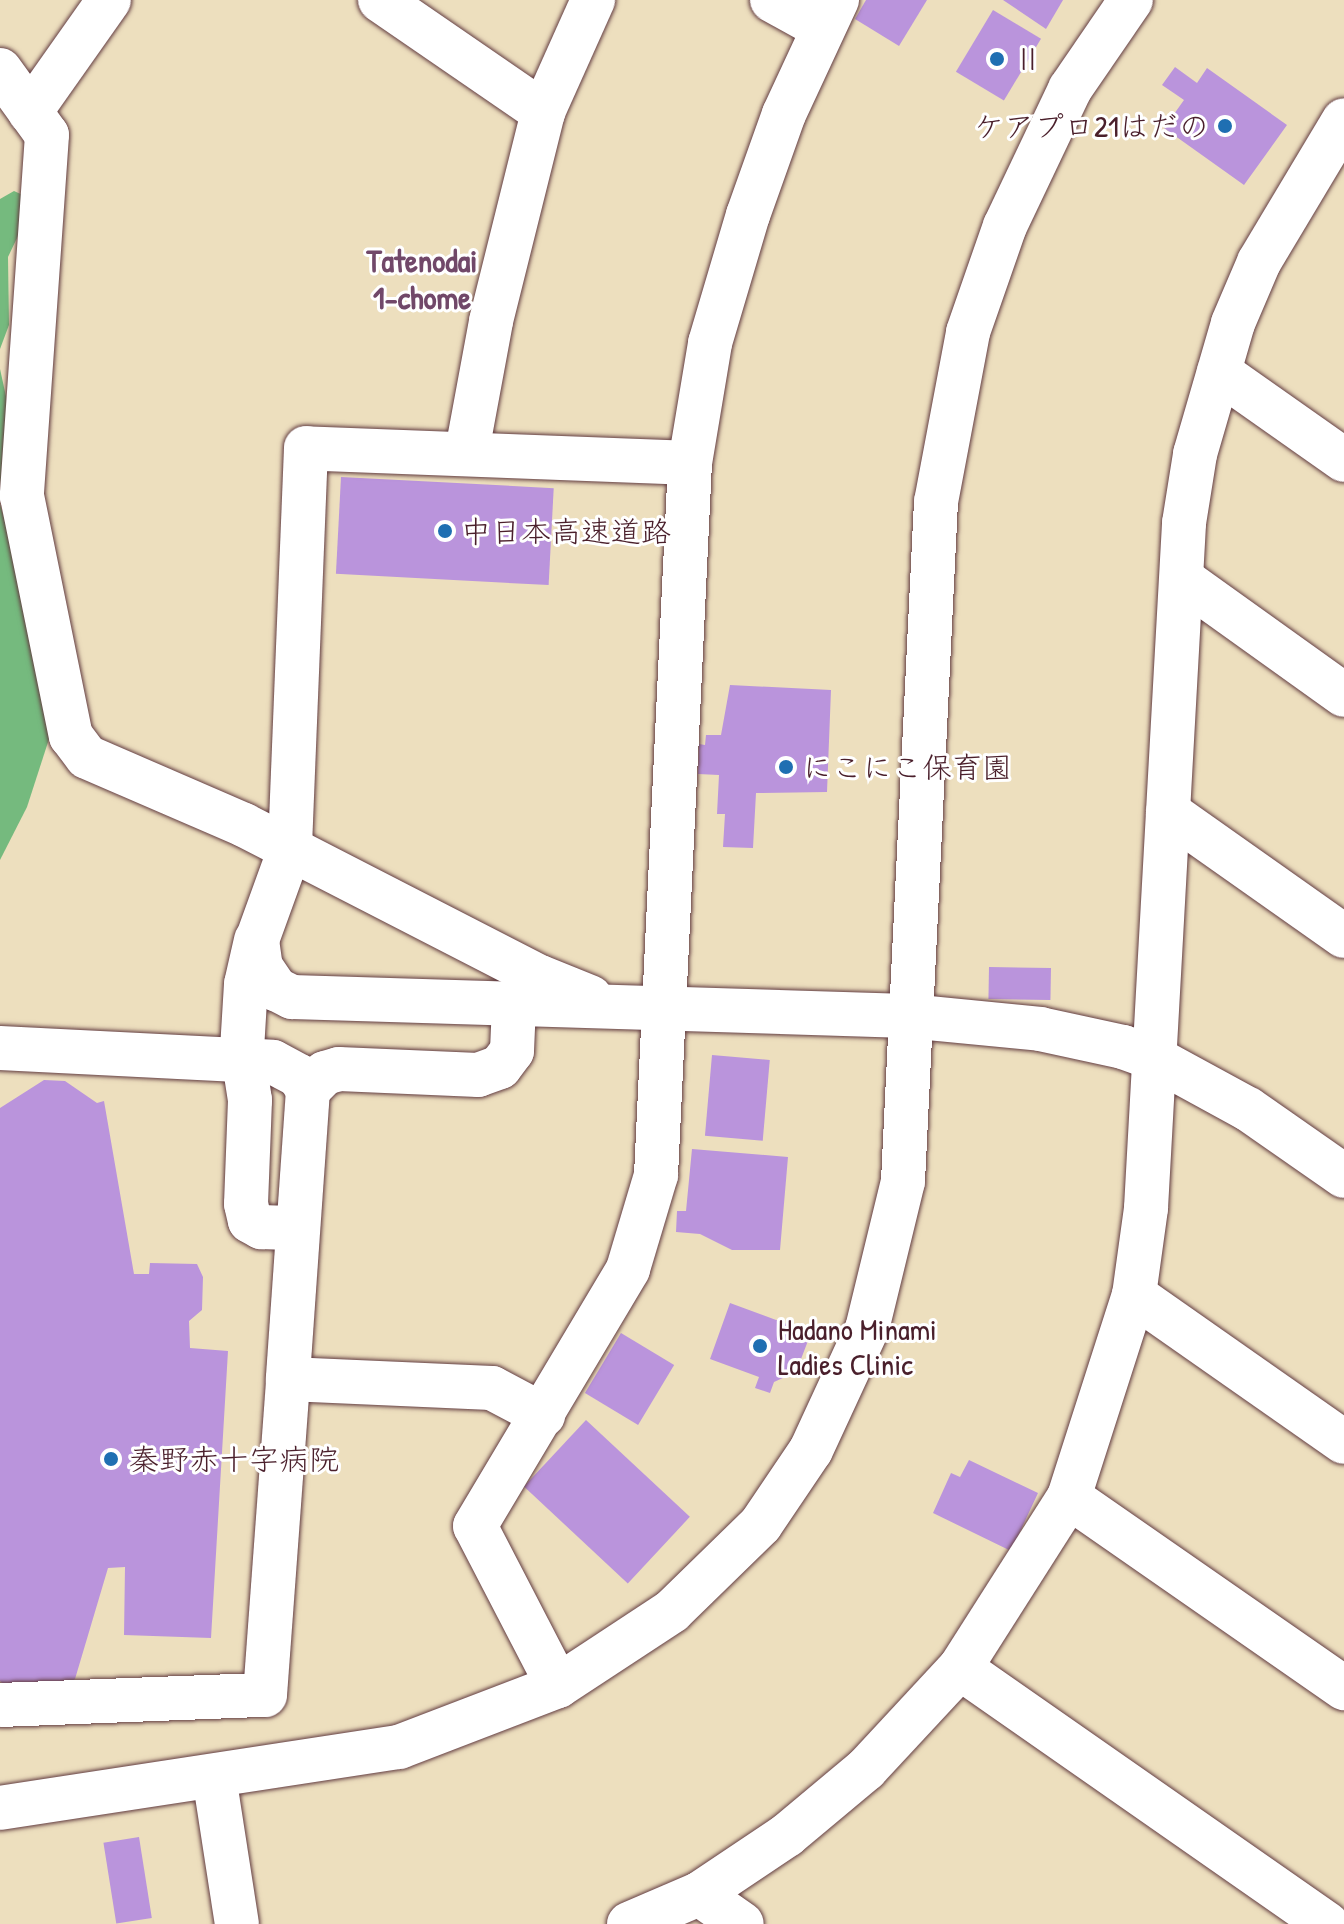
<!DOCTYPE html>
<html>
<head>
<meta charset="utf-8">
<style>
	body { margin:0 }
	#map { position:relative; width:1344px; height:1924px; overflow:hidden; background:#eddfbe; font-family:"Patrick Hand","Klee One",sans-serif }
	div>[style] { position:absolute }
	.forest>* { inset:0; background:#75ba7e }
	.building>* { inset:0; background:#ba94dc; transform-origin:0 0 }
	.roads { filter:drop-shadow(0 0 2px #623c41) drop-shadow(0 0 2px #623c41) }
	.minor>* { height:44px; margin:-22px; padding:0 22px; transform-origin:22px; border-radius:22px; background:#fff }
	.dots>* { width:22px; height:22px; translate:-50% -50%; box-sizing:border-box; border:4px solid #fff; border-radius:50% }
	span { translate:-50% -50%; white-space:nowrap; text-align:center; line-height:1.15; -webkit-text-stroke:6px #fff; paint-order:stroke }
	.poi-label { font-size:30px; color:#4a1f2b }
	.left { translate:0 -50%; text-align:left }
	.right { translate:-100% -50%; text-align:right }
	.neighbourhood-label { font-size:32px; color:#714869; font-weight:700 }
</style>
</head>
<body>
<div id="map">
	<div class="forest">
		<i style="clip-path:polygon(14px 191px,25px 196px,18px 236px,8px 257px,9px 325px,0 349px,0 199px)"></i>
		<i style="clip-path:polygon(0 369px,9px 410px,0 487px)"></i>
		<i style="clip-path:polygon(0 504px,18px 566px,50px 736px,27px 807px,0 860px)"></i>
	</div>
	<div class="building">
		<i style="clip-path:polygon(866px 0,927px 0,899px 46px,855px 19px)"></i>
		<i style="clip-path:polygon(1003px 0,1063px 0,1046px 29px)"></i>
		<i style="left:993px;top:10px;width:56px;height:72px;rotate:31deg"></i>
		<i style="clip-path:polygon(1175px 67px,1197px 83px,1207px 68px,1287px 125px,1244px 185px,1164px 128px,1184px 100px,1162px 85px)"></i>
		<i style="left:341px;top:477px;width:213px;height:97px;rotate:3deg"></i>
		<i style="clip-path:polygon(730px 685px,831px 690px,827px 792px,756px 793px,753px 848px,723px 847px,725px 814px,717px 814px,719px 775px,698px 774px,699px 744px,705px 745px,706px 735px,721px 735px)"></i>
		<i style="left:989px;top:967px;width:62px;height:32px;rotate:1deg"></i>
		<i style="left:712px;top:1055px;width:58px;height:81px;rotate:5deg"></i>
		<i style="clip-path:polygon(44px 1080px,65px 1081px,97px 1103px,104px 1101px,134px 1274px,149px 1274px,150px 1263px,197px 1264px,203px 1277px,202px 1310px,189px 1321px,190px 1348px,228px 1351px,211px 1638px,124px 1635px,125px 1567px,108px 1568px,75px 1679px,55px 1693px,14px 1692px,0 1681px,0 1108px)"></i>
		<i style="clip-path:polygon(692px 1149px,788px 1157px,780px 1250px,732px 1250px,700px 1234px,676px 1232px,677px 1211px,686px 1211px)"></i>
		<i style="clip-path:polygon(730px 1303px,811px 1333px,796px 1372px,774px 1382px,770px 1393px,755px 1388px,759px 1377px,710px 1359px)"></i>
		<i style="left:621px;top:1333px;width:62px;height:70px;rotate:31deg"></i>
		<i style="left:586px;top:1420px;width:142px;height:91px;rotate:43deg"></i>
		<i style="clip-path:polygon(969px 1460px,1038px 1493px,1011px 1551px,933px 1513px,951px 1473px,960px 1477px)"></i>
		<i style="left:139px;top:1837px;width:82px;height:36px;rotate:81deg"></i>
	</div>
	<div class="roads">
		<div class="minor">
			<i style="left:380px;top:0;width:198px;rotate:34.5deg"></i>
			<i style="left:772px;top:0;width:56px;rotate:28.9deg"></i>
			<i style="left:0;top:70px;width:80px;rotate:54.1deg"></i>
			<i style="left:47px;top:135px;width:362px;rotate:94deg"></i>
			<i style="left:22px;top:496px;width:245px;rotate:78.5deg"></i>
			<i style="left:71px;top:736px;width:26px;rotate:53deg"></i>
			<i style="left:87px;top:757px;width:171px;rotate:23.4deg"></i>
			<i style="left:244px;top:825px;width:333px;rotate:27.2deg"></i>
			<i style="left:540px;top:977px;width:54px;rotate:21.8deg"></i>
			<i style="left:30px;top:112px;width:137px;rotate:-54.8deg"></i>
			<i style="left:1219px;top:372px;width:153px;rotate:35.1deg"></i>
			<i style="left:467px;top:451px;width:132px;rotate:-79.5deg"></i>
			<i style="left:491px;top:321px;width:215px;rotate:-76deg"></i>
			<i style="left:543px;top:112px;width:123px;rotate:-65.9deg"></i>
			<i style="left:690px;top:463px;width:384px;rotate:-177.8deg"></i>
			<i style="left:306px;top:448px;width:401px;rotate:92.3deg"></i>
			<i style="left:290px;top:849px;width:97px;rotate:109.9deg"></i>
			<i style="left:257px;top:940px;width:27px;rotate:82deg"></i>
			<i style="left:261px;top:967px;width:27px;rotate:56deg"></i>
			<i style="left:276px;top:989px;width:18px;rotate:27deg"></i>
			<i style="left:292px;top:997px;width:616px;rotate:1.77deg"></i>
			<i style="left:908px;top:1016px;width:133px;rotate:5.6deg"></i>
			<i style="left:1040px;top:1029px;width:85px;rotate:12.2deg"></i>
			<i style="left:1123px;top:1047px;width:37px;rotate:20deg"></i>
			<i style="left:1158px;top:1060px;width:102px;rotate:28.6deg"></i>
			<i style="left:1248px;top:1109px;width:117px;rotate:34.9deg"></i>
			<i style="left:1182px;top:579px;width:199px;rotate:35.6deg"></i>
			<i style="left:1168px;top:812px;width:215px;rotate:35.2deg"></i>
			<i style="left:256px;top:940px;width:45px;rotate:102.8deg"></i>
			<i style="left:246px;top:984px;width:65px;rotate:93.5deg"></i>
			<i style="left:242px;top:1049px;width:52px;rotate:81.1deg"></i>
			<i style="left:250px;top:1100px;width:104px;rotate:92.2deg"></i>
			<i style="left:246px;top:1204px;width:17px;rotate:77deg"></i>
			<i style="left:250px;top:1221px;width:13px;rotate:29deg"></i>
			<i style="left:261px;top:1227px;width:36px;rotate:2deg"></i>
			<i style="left:514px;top:1005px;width:46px;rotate:92.5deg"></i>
			<i style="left:512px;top:1051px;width:20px;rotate:127deg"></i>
			<i style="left:500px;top:1067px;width:23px;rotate:160deg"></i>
			<i style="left:478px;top:1075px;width:139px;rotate:-177.5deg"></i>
			<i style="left:339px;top:1069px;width:15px;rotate:164deg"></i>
			<i style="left:325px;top:1073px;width:24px;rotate:135deg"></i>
			<i style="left:308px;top:1090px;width:290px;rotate:94deg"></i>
			<i style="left:288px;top:1379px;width:204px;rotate:2.5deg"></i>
			<i style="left:492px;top:1388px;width:58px;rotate:27.9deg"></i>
			<i style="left:0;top:1048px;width:273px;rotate:2.9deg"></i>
			<i style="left:273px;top:1062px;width:30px;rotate:28deg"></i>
			<i style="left:299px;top:1076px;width:17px;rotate:57deg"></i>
			<i style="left:1134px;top:1295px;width:256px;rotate:35deg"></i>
			<i style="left:1069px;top:1497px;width:335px;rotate:34.8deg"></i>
			<i style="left:960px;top:1668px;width:447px;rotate:34.9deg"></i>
			<i style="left:558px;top:1686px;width:180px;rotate:-117.4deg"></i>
			<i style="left:475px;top:1526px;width:299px;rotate:-59.2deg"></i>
			<i style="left:628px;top:1269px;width:98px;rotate:-73.4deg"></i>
			<i style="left:656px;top:1175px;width:713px;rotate:-87.27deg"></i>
			<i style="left:690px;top:463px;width:122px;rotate:-80.5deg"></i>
			<i style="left:710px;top:343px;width:134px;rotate:-73.5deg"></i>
			<i style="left:748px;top:215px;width:107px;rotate:-70.4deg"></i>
			<i style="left:784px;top:114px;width:126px;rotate:-65.1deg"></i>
			<i style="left:0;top:1705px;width:265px;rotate:-2.2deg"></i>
			<i style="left:265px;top:1695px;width:317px;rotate:-85.8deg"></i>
			<i style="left:214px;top:1776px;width:150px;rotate:81.2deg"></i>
			<i style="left:0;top:1808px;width:404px;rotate:-8.7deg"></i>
			<i style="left:399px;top:1747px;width:170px;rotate:-21deg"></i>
			<i style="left:558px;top:1686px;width:136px;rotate:-33.3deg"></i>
			<i style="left:672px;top:1611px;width:124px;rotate:-44.3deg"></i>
			<i style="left:761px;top:1524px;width:89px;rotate:-56deg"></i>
			<i style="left:811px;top:1450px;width:133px;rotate:-65.2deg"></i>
			<i style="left:867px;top:1329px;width:152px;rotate:-76.3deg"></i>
			<i style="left:903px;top:1181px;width:680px;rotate:-87.22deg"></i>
			<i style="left:936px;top:502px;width:173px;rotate:-79.3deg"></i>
			<i style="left:968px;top:332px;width:112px;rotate:-70.8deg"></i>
			<i style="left:1005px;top:226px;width:152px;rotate:-64.6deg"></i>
			<i style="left:1070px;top:89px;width:108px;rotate:-55.6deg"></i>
			<i style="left:699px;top:1894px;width:52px;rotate:34.9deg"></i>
			<i style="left:629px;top:1924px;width:76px;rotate:-23.2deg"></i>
			<i style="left:699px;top:1894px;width:106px;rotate:-33.8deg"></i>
			<i style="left:787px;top:1835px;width:103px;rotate:-39.9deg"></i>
			<i style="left:866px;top:1769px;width:138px;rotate:-47.1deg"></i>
			<i style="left:960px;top:1668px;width:203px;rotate:-57.5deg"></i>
			<i style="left:1069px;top:1497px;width:212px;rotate:-72.2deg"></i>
			<i style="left:1134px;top:1295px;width:88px;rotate:-82.1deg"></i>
			<i style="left:1146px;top:1208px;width:686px;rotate:-86.82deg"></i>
			<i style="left:1184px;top:523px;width:70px;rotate:-80.9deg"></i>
			<i style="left:1195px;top:454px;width:136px;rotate:-73.8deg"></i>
			<i style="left:1233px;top:323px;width:66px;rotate:-66.9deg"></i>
			<i style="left:1259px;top:262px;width:165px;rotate:-59.1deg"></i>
		</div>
	</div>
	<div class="dots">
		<i style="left:997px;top:59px;background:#1f6fb2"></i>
		<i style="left:1225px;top:126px;background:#1f6fb2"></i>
		<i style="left:445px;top:531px;background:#1f6fb2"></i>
		<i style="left:786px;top:767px;background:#1f6fb2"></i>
		<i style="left:760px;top:1346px;background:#1f6fb2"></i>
		<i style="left:111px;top:1459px;background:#1f6fb2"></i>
	</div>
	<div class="poi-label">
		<span class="left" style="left:1013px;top:59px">Ⅱ</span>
		<span class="right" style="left:1209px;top:126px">ケアプロ21はだの</span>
		<span class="left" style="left:461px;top:531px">中日本高速道路</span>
		<span class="left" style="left:802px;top:767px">にこにこ保育園</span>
		<span class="left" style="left:778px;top:1346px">Hadano Minami<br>Ladies Clinic</span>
		<span class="left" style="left:129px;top:1459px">秦野赤十字病院</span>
	</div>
	<div class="neighbourhood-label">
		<span style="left:422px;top:280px">Tatenodai<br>1-chome</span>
	</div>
</div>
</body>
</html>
